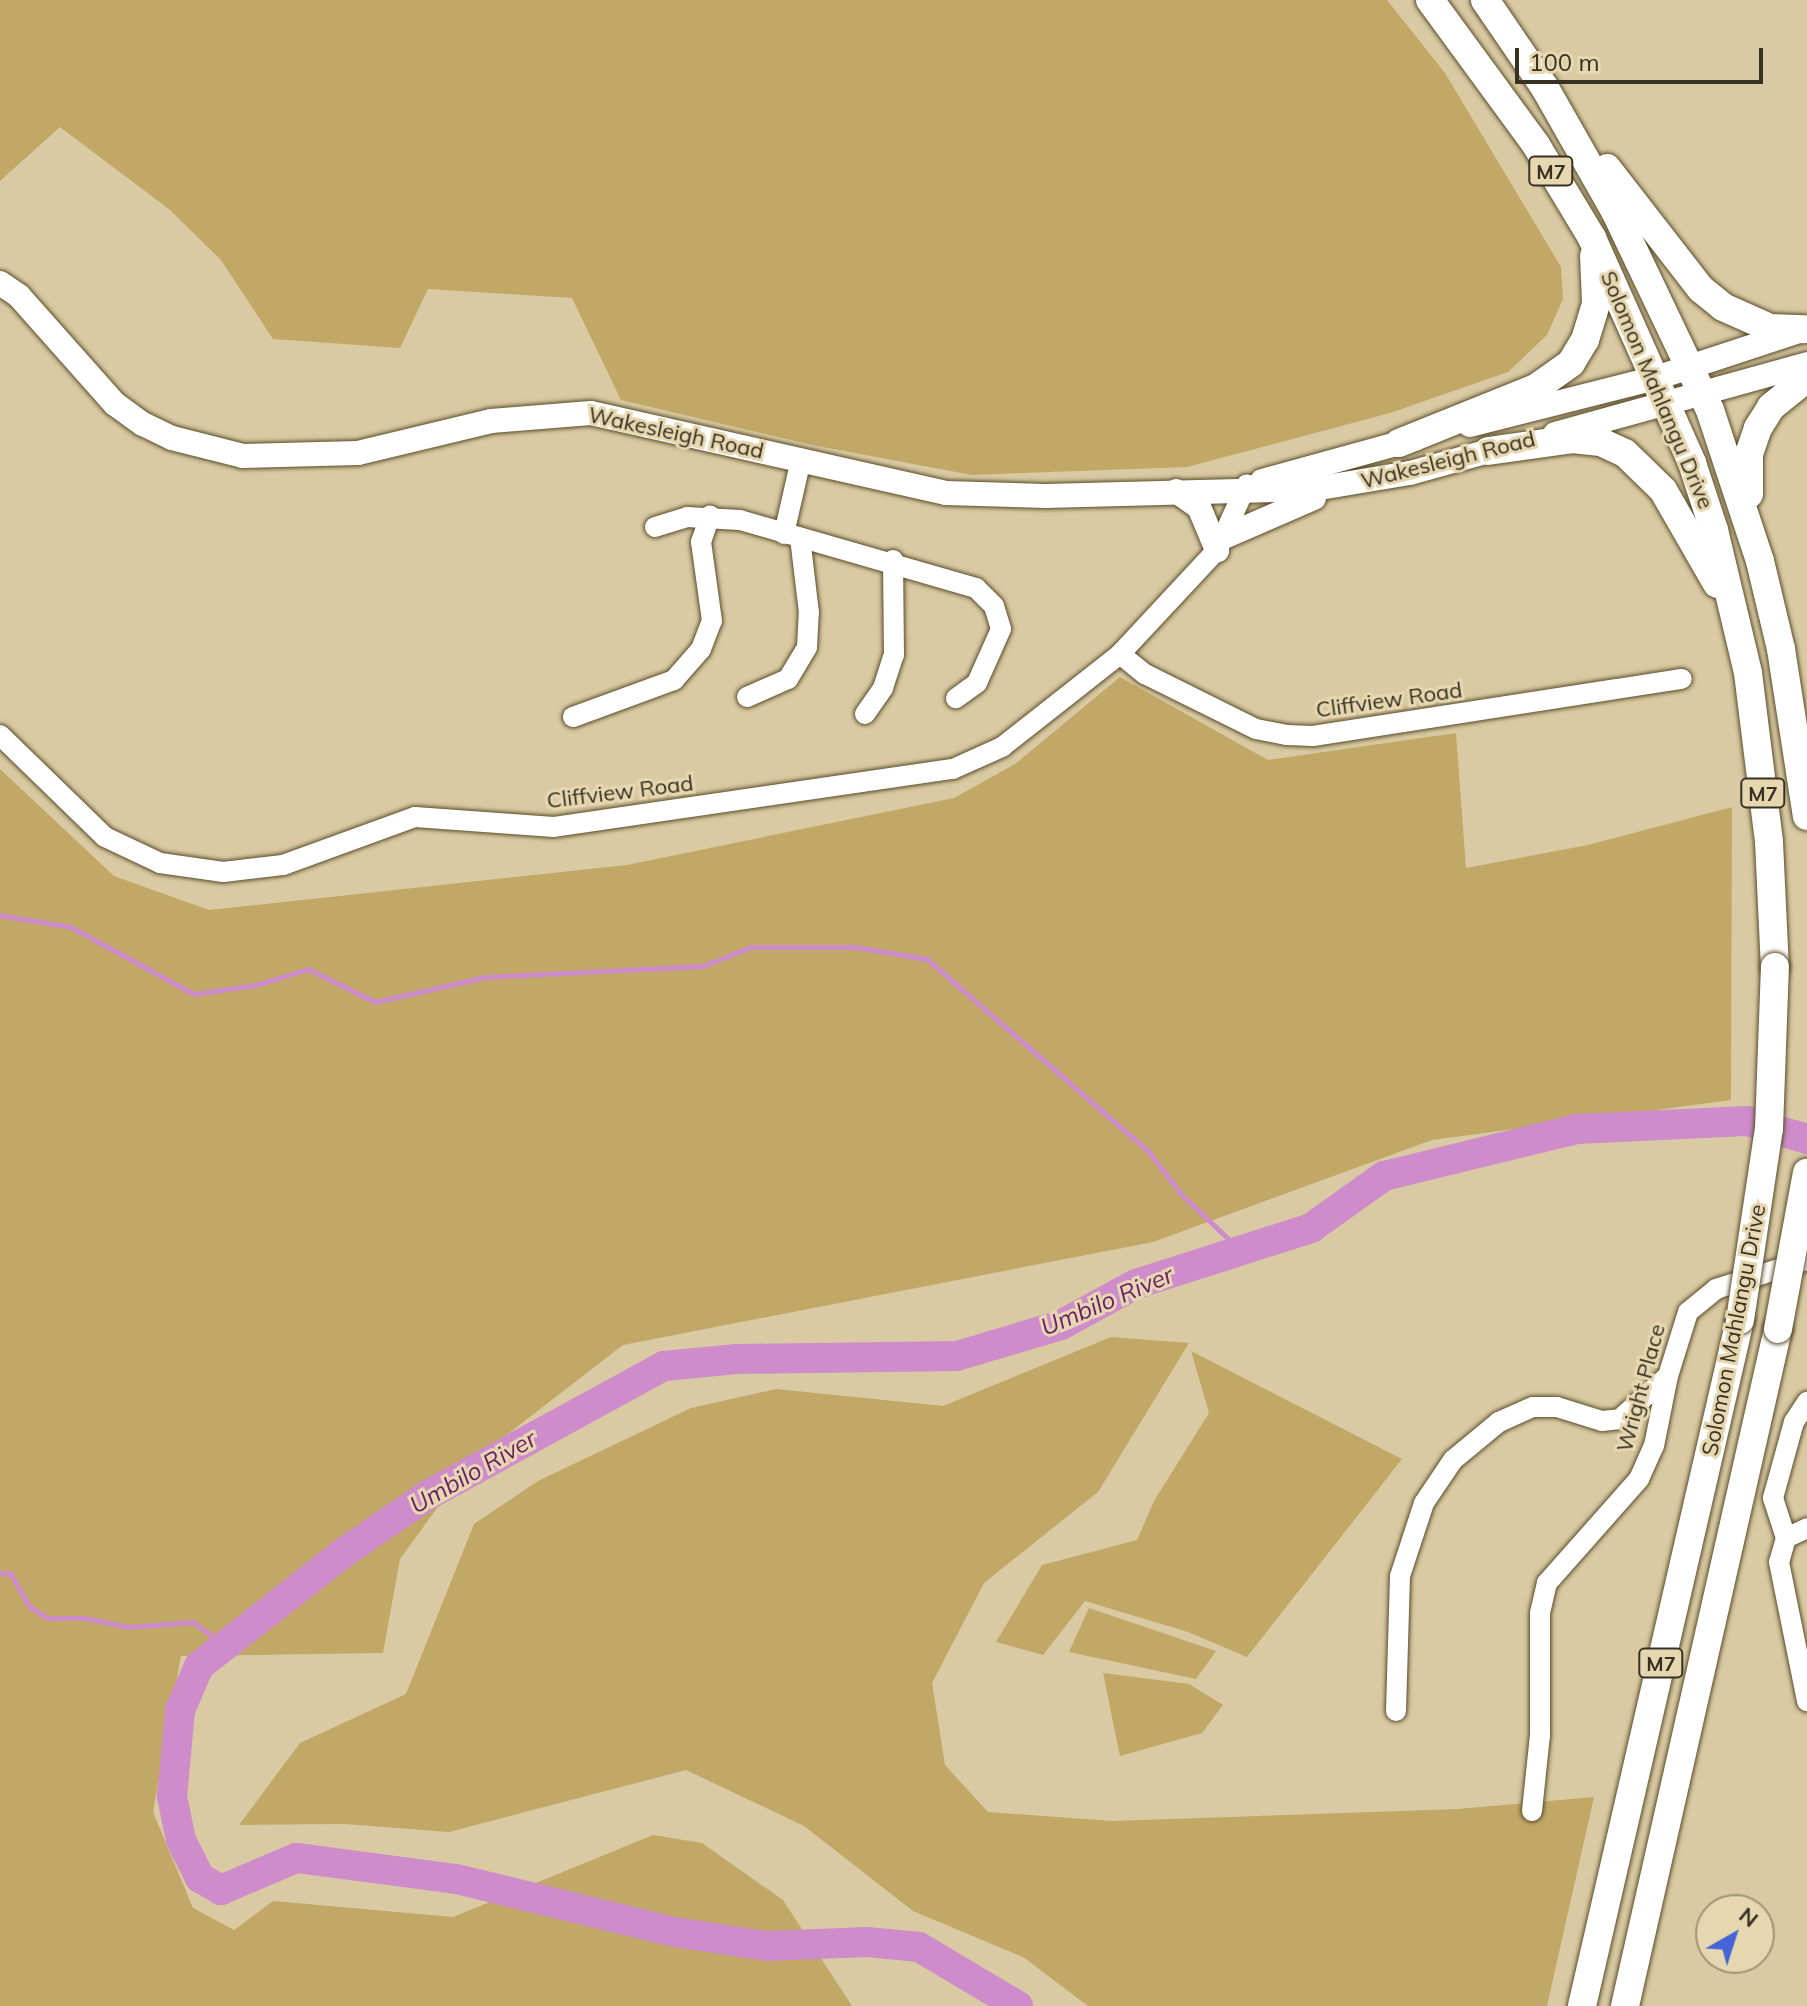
<!DOCTYPE html>
<html>
<head>
<meta charset="utf-8">
<style>
	body { margin:0 }
	#map { position:relative; width:1807px; height:2006px; overflow:hidden; background:#d9caa3; font-family:Mulish,sans-serif }
	div>[style] { position:absolute }
	.green>* { inset:0; background:#c1a866 }
	.stream>* { height:5px; margin:-2.5px; padding:0 2.5px; transform-origin:2.5px; border-radius:2.5px; background:#ce8cca }
	.river>* { height:30px; margin:-15px; padding:0 15px; transform-origin:15px; border-radius:15px; background:#ce8cca }
	.roads { filter:drop-shadow(0 0 2px #5a4c29) drop-shadow(0 0 2px #5a4c29) }
	.minor>* { height:20px; margin:-10px; padding:0 10px; transform-origin:10px; border-radius:10px; background:#fff }
	.major>* { height:24px; margin:-12px; padding:0 12px; transform-origin:12px; border-radius:12px; background:#fff }
	.highway>* { height:28px; margin:-14px; padding:0 14px; transform-origin:14px; border-radius:14px; background:#fff }
	.bridges { filter:drop-shadow(0 0 2px #5a4c29) drop-shadow(0 0 2px #5a4c29) }
	.highway-bridge>* { height:28px; margin:-14px; padding:0 14px; transform-origin:14px; border-radius:14px; background:#fff }
	span { translate:-50% -50%; white-space:nowrap; text-align:center; line-height:1.15; -webkit-text-stroke:6px #e7d7b0; paint-order:stroke }
	.shield-label span { padding:2px 6px; background:#e7d7b0; border:2px solid; border-radius:6px; -webkit-text-stroke-width:0 }
	.shield-label { font-size:20px; color:#373122; font-weight:700 }
	.street-label { font-size:22px; color:#373122 }
	.water-label { font-size:24px; color:#6b1e6a; font-style:italic }
	.north { position:absolute; left:1695px; top:1894px; width:80px; height:80px; box-sizing:border-box; background:#e7d7b0; border:2px solid #a19577; border-radius:50%; rotate:39deg; font-size:22px; font-weight:700; line-height:32px; text-align:center; color:#373122 }
	.north::after { content:''; display:block; margin:auto; width:28px; height:36px; background:#4664d7; clip-path:polygon(50% 0,100% 100%,50% 72%,0 100%) }
	.scale { position:absolute; left:1515px; top:48px; width:248px; height:36px; box-sizing:border-box; border:4px solid #373122; border-top:0; padding-left:10px; font-size:24px; line-height:28px; white-space:nowrap; color:#373122; -webkit-text-stroke:6px #e7d7b0; paint-order:stroke }
</style>
</head>
<body>
<div id="map">
	<div class="green">
		<i style="clip-path:polygon(0 0,1387px 0,1445px 73px,1561px 267px,1563px 299px,1547px 335px,1508px 372px,1390px 413px,1187px 467px,972px 475px,812px 445px,621px 400px,572px 298px,428px 289px,400px 348px,273px 339px,221px 260px,170px 210px,60px 127px,0 181px)"></i>
		<i style="clip-path:polygon(1120px 677px,1268px 760px,1456px 733px,1466px 868px,1588px 845px,1732px 807px,1731px 1100px,1432px 1140px,1153px 1242px,623px 1345px,469px 1464px,400px 1559px,383px 1653px,181px 1656px,153px 1812px,193px 1908px,234px 1930px,273px 1901px,453px 1917px,653px 1835px,702px 1843px,783px 1900px,852px 2006px,0 2006px,0 769px,114px 876px,209px 910px,627px 865px,954px 798px,1015px 764px)"></i>
		<i style="clip-path:polygon(1111px 1337px,1189px 1343px,1098px 1492px,984px 1583px,932px 1683px,945px 1765px,988px 1812px,1113px 1821px,1458px 1809px,1594px 1797px,1547px 2006px,1088px 2006px,1023px 1957px,913px 1911px,804px 1826px,686px 1770px,449px 1832px,344px 1824px,239px 1825px,300px 1743px,406px 1694px,474px 1524px,538px 1481px,691px 1408px,776px 1389px,943px 1406px)"></i>
		<i style="clip-path:polygon(1191px 1351px,1402px 1459px,1247px 1657px,1188px 1632px,1085px 1601px,1043px 1655px,996px 1642px,1042px 1565px,1137px 1540px,1154px 1501px,1209px 1413px)"></i>
		<i style="clip-path:polygon(1089px 1608px,1216px 1651px,1196px 1679px,1069px 1652px)"></i>
		<i style="clip-path:polygon(1103px 1673px,1189px 1684px,1223px 1705px,1202px 1733px,1120px 1756px)"></i>
	</div>
	<div class="stream">
		<i style="left:0;top:915px;width:72px;rotate:9.6deg"></i>
		<i style="left:71px;top:927px;width:140px;rotate:28.6deg"></i>
		<i style="left:194px;top:994px;width:63px;rotate:-8.3deg"></i>
		<i style="left:256px;top:985px;width:54px;rotate:-17.1deg"></i>
		<i style="left:308px;top:969px;width:75px;rotate:26.2deg"></i>
		<i style="left:375px;top:1002px;width:113px;rotate:-12.8deg"></i>
		<i style="left:485px;top:977px;width:218px;rotate:-2.9deg"></i>
		<i style="left:703px;top:966px;width:52px;rotate:-21.6deg"></i>
		<i style="left:751px;top:947px;width:104px"></i>
		<i style="left:855px;top:947px;width:73px;rotate:9.5deg"></i>
		<i style="left:927px;top:959px;width:293px;rotate:41deg"></i>
		<i style="left:1148px;top:1151px;width:54px;rotate:52.5deg"></i>
		<i style="left:1181px;top:1194px;width:83px;rotate:43.5deg"></i>
		<i style="left:0;top:1573px;width:10px"></i>
		<i style="left:10px;top:1573px;width:38px;rotate:60deg"></i>
		<i style="left:29px;top:1606px;width:22px;rotate:34deg"></i>
		<i style="left:47px;top:1618px;width:38px"></i>
		<i style="left:85px;top:1618px;width:44px;rotate:11.8deg"></i>
		<i style="left:128px;top:1627px;width:65px;rotate:-4.4deg"></i>
		<i style="left:193px;top:1622px;width:39px;rotate:37deg"></i>
	</div>
	<div class="river">
		<i style="left:1018px;top:2006px;width:115px;rotate:-149.2deg"></i>
		<i style="left:919px;top:1947px;width:52px;rotate:-174.5deg"></i>
		<i style="left:867px;top:1942px;width:100px;rotate:177.7deg"></i>
		<i style="left:767px;top:1946px;width:94px;rotate:-171.4deg"></i>
		<i style="left:674px;top:1932px;width:224px;rotate:-166.3deg"></i>
		<i style="left:456px;top:1879px;width:161px;rotate:-172.5deg"></i>
		<i style="left:296px;top:1858px;width:82px;rotate:156.9deg"></i>
		<i style="left:221px;top:1890px;width:24px;rotate:-150deg"></i>
		<i style="left:200px;top:1878px;width:42px;rotate:-116.6deg"></i>
		<i style="left:181px;top:1840px;width:44px;rotate:-101.8deg"></i>
		<i style="left:172px;top:1797px;width:87px;rotate:-84.7deg"></i>
		<i style="left:180px;top:1710px;width:48px;rotate:-66.6deg"></i>
		<i style="left:199px;top:1666px;width:183px;rotate:-38.1deg"></i>
		<i style="left:343px;top:1553px;width:103px;rotate:-34.3deg"></i>
		<i style="left:428px;top:1495px;width:269px;rotate:-28.7deg"></i>
		<i style="left:664px;top:1366px;width:73px;rotate:-5.5deg"></i>
		<i style="left:737px;top:1359px;width:220px;rotate:-0.8deg"></i>
		<i style="left:957px;top:1356px;width:109px;rotate:-16.6deg"></i>
		<i style="left:1061px;top:1325px;width:85px;rotate:-28.7deg"></i>
		<i style="left:1136px;top:1284px;width:184px;rotate:-17.7deg"></i>
		<i style="left:1311px;top:1228px;width:90px;rotate:-35.5deg"></i>
		<i style="left:1384px;top:1176px;width:199px;rotate:-13.7deg"></i>
		<i style="left:1577px;top:1129px;width:170px;rotate:-2.7deg"></i>
		<i style="left:1747px;top:1121px;width:63px;rotate:16.7deg"></i>
	</div>
	<div class="roads">
		<div class="minor">
			<i style="left:655px;top:527px;width:34px;rotate:-17deg"></i>
			<i style="left:687px;top:517px;width:53px;rotate:3.2deg"></i>
			<i style="left:740px;top:520px;width:246px;rotate:16.1deg"></i>
			<i style="left:976px;top:588px;width:25px;rotate:45deg"></i>
			<i style="left:994px;top:606px;width:24px;rotate:73deg"></i>
			<i style="left:1001px;top:629px;width:59px;rotate:114deg"></i>
			<i style="left:977px;top:683px;width:26px;rotate:144deg"></i>
			<i style="left:784px;top:534px;width:77px;rotate:-77.2deg"></i>
			<i style="left:1120px;top:654px;width:32px;rotate:39deg"></i>
			<i style="left:1145px;top:674px;width:124px;rotate:26.4deg"></i>
			<i style="left:1256px;top:729px;width:32px;rotate:11deg"></i>
			<i style="left:1287px;top:735px;width:26px;rotate:2deg"></i>
			<i style="left:1313px;top:736px;width:373px;rotate:-8.8deg"></i>
			<i style="left:747px;top:697px;width:45px;rotate:-23.7deg"></i>
			<i style="left:788px;top:679px;width:37px;rotate:-59deg"></i>
			<i style="left:807px;top:647px;width:34px;rotate:-87deg"></i>
			<i style="left:809px;top:613px;width:76px;rotate:-96.8deg"></i>
			<i style="left:865px;top:714px;width:32px;rotate:-55deg"></i>
			<i style="left:883px;top:688px;width:35px;rotate:-72deg"></i>
			<i style="left:894px;top:655px;width:95px;rotate:-90.6deg"></i>
			<i style="left:573px;top:717px;width:108px;rotate:-20.1deg"></i>
			<i style="left:674px;top:680px;width:41px;rotate:-48.9deg"></i>
			<i style="left:701px;top:649px;width:30px;rotate:-69deg"></i>
			<i style="left:712px;top:621px;width:80px;rotate:-97.9deg"></i>
			<i style="left:701px;top:542px;width:28px;rotate:-71deg"></i>
			<i style="left:0;top:735px;width:146px;rotate:44.2deg"></i>
			<i style="left:105px;top:837px;width:61px;rotate:25.3deg"></i>
			<i style="left:160px;top:863px;width:64px;rotate:8.1deg"></i>
			<i style="left:223px;top:872px;width:60px;rotate:-6.7deg"></i>
			<i style="left:283px;top:865px;width:140px;rotate:-20deg"></i>
			<i style="left:415px;top:817px;width:139px;rotate:4.1deg"></i>
			<i style="left:554px;top:827px;width:403px;rotate:-8.3deg"></i>
			<i style="left:953px;top:769px;width:54px;rotate:-24.2deg"></i>
			<i style="left:1002px;top:747px;width:150px;rotate:-38.2deg"></i>
			<i style="left:1120px;top:654px;width:142px;rotate:-47deg"></i>
			<i style="left:1217px;top:550px;width:72px;rotate:-65.6deg"></i>
			<i style="left:1786px;top:1538px;width:25px;rotate:106deg"></i>
			<i style="left:1779px;top:1562px;width:142px;rotate:78.6deg"></i>
			<i style="left:1786px;top:1538px;width:42px;rotate:-108deg"></i>
			<i style="left:1773px;top:1498px;width:79px;rotate:-74.6deg"></i>
			<i style="left:1794px;top:1422px;width:24px;rotate:-57deg"></i>
			<i style="left:1786px;top:1538px;width:23px;rotate:-25deg"></i>
			<i style="left:1396px;top:1711px;width:135px;rotate:-88.3deg"></i>
			<i style="left:1400px;top:1576px;width:77px;rotate:-71.8deg"></i>
			<i style="left:1424px;top:1503px;width:52px;rotate:-56deg"></i>
			<i style="left:1453px;top:1460px;width:60px;rotate:-39.6deg"></i>
			<i style="left:1499px;top:1422px;width:37px;rotate:-24deg"></i>
			<i style="left:1533px;top:1407px;width:24px"></i>
			<i style="left:1557px;top:1407px;width:47px;rotate:17.3deg"></i>
			<i style="left:1602px;top:1421px;width:18px;rotate:-6deg"></i>
			<i style="left:1620px;top:1419px;width:64px;rotate:-41.9deg"></i>
			<i style="left:1532px;top:1811px;width:76px;rotate:-84deg"></i>
			<i style="left:1540px;top:1735px;width:122px;rotate:-90deg"></i>
			<i style="left:1540px;top:1613px;width:31px;rotate:-77deg"></i>
			<i style="left:1547px;top:1583px;width:139px;rotate:-48.5deg"></i>
			<i style="left:1639px;top:1479px;width:36px;rotate:-66deg"></i>
			<i style="left:1654px;top:1446px;width:71px;rotate:-78.7deg"></i>
			<i style="left:1668px;top:1376px;width:67px;rotate:-72.6deg"></i>
			<i style="left:1688px;top:1312px;width:36px;rotate:-39deg"></i>
			<i style="left:1716px;top:1289px;width:96px;rotate:-17.7deg"></i>
		</div>
		<div class="major">
			<i style="left:0;top:283px;width:23px;rotate:34deg"></i>
			<i style="left:19px;top:296px;width:144px;rotate:48.4deg"></i>
			<i style="left:115px;top:404px;width:34px;rotate:36deg"></i>
			<i style="left:143px;top:424px;width:32px;rotate:26deg"></i>
			<i style="left:172px;top:438px;width:73px;rotate:14.2deg"></i>
			<i style="left:243px;top:456px;width:115px;rotate:-1.5deg"></i>
			<i style="left:358px;top:453px;width:137px;rotate:-13.5deg"></i>
			<i style="left:491px;top:421px;width:100px;rotate:-4.6deg"></i>
			<i style="left:591px;top:413px;width:364px;rotate:12.7deg"></i>
			<i style="left:946px;top:493px;width:100px;rotate:1.7deg"></i>
			<i style="left:1046px;top:496px;width:268px;rotate:-1.5deg"></i>
			<i style="left:1314px;top:489px;width:97px;rotate:-9.5deg"></i>
			<i style="left:1410px;top:473px;width:98px;rotate:-15.5deg"></i>
			<i style="left:1470px;top:425px;width:192px;rotate:-14.2deg"></i>
			<i style="left:1656px;top:378px;width:147px;rotate:-18.2deg"></i>
			<i style="left:1555px;top:434px;width:262px;rotate:-15.5deg"></i>
			<i style="left:1262px;top:481px;width:159px;rotate:-15.4deg"></i>
			<i style="left:1176px;top:491px;width:28px;rotate:35deg"></i>
			<i style="left:1199px;top:507px;width:47px;rotate:67.3deg"></i>
			<i style="left:1224px;top:537px;width:98px;rotate:-23.4deg"></i>
		</div>
		<div class="highway">
			<i style="left:1430px;top:0;width:180px;rotate:53.8deg"></i>
			<i style="left:1536px;top:145px;width:109px;rotate:58.9deg"></i>
			<i style="left:1592px;top:238px;width:246px;rotate:66deg"></i>
			<i style="left:1692px;top:463px;width:71px;rotate:71.8deg"></i>
			<i style="left:1714px;top:530px;width:147px;rotate:76.6deg"></i>
			<i style="left:1748px;top:673px;width:170px;rotate:82.9deg"></i>
			<i style="left:1769px;top:842px;width:125px;rotate:87.3deg"></i>
			<i style="left:1485px;top:0;width:107px;rotate:55.7deg"></i>
			<i style="left:1545px;top:88px;width:142px;rotate:60.4deg"></i>
			<i style="left:1615px;top:211px;width:221px;rotate:64.5deg"></i>
			<i style="left:1710px;top:410px;width:159px;rotate:71.7deg"></i>
			<i style="left:1760px;top:561px;width:90px;rotate:76.6deg"></i>
			<i style="left:1781px;top:649px;width:169px;rotate:81.2deg"></i>
			<i style="left:1607px;top:168px;width:153px;rotate:52.2deg"></i>
			<i style="left:1701px;top:289px;width:28px;rotate:39deg"></i>
			<i style="left:1723px;top:307px;width:51px;rotate:24.1deg"></i>
			<i style="left:1770px;top:328px;width:34px;rotate:2deg"></i>
			<i style="left:1399px;top:443px;width:148px;rotate:-21.9deg"></i>
			<i style="left:1536px;top:388px;width:43px;rotate:-35.5deg"></i>
			<i style="left:1571px;top:363px;width:27px;rotate:-59deg"></i>
			<i style="left:1585px;top:340px;width:39px;rotate:-73deg"></i>
			<i style="left:1596px;top:303px;width:47px;rotate:-92.4deg"></i>
			<i style="left:1488px;top:451px;width:85px;rotate:-8.1deg"></i>
			<i style="left:1572px;top:439px;width:29px;rotate:6deg"></i>
			<i style="left:1601px;top:442px;width:26px;rotate:25deg"></i>
			<i style="left:1625px;top:453px;width:53px;rotate:44.2deg"></i>
			<i style="left:1663px;top:490px;width:108px;rotate:60.1deg"></i>
			<i style="left:1749px;top:494px;width:40px;rotate:-90deg"></i>
			<i style="left:1749px;top:454px;width:28px;rotate:-71deg"></i>
			<i style="left:1758px;top:428px;width:25px;rotate:-58deg"></i>
			<i style="left:1771px;top:407px;width:46px;rotate:-38.9deg"></i>
			<i style="left:1582px;top:2006px;width:704px;rotate:-77.03deg"></i>
			<i style="left:1625px;top:2006px;width:694px;rotate:-77.27deg"></i>
		</div>
	</div>
	<div class="bridges">
		<div class="highway-bridge">
			<i style="left:1740px;top:1320px;width:193px;rotate:-81.4deg"></i>
			<i style="left:1769px;top:1129px;width:162px;rotate:-87.9deg"></i>
			<i style="left:1778px;top:1329px;width:159px;rotate:-79.5deg"></i>
		</div>
	</div>
	<div class="shield-label">
		<span style="left:1551px;top:171px">M7</span>
		<span style="left:1763px;top:793px">M7</span>
		<span style="left:1661px;top:1663px">M7</span>
	</div>
	<div class="street-label">
		<span style="left:1657px;top:390px;rotate:67deg">Solomon Mahlangu Drive</span>
		<span style="left:676px;top:433px;rotate:12deg">Wakesleigh Road</span>
		<span style="left:1448px;top:460px;rotate:-14deg">Wakesleigh Road</span>
		<span style="left:1389px;top:700px;rotate:-8deg">Cliffview Road</span>
		<span style="left:620px;top:792px;rotate:-7deg">Cliffview Road</span>
		<span style="left:1734px;top:1330px;rotate:-79deg">Solomon Mahlangu Drive</span>
		<span style="left:1641px;top:1388px;rotate:-75deg">Wright Place</span>
	</div>
	<div class="water-label">
		<span style="left:1107px;top:1301px;rotate:-23deg">Umbilo River</span>
		<span style="left:473px;top:1472px;rotate:-30deg">Umbilo River</span>
	</div>
	<div class="north">N</div>
	<div class="scale">100 m</div>
</div>
</body>
</html>
